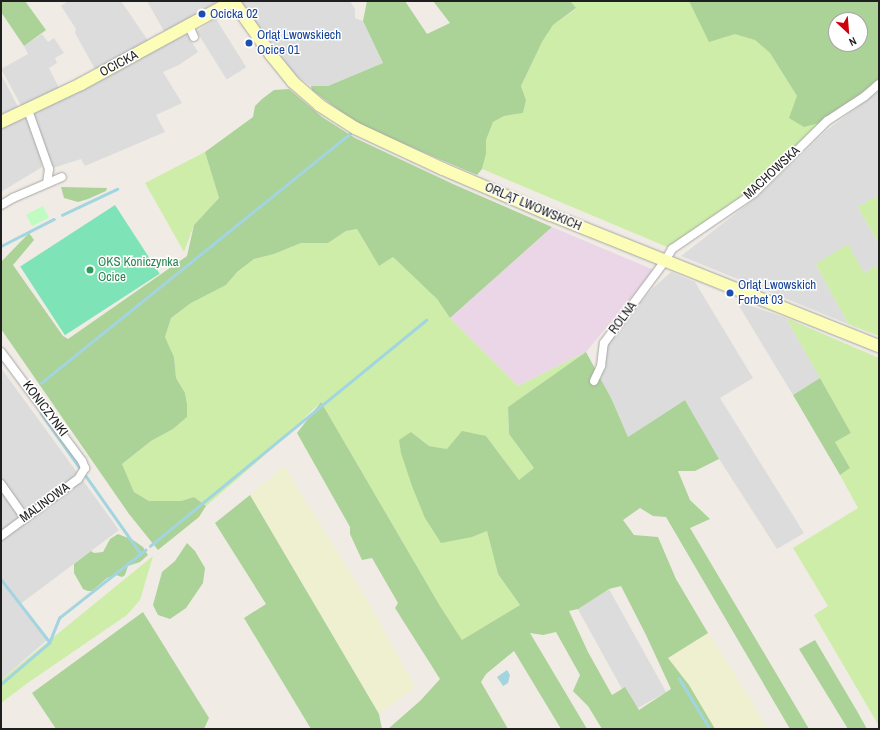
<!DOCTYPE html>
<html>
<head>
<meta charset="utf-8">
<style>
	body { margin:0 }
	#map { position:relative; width:880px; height:730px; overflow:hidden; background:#f0ece5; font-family:"Archivo Narrow",sans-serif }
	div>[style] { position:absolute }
	.residential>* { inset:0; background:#dddcdc; transform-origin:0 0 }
	.industrial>* { inset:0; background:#ead6e7 }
	.farmland>* { inset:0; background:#eff0cf }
	.grass>* { inset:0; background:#cdeda8 }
	.forest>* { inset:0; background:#abd297 }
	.park>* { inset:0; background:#c0fcc2; transform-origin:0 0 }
	.pitch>* { inset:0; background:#7fe3b8; transform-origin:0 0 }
	.water>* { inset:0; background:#a3d5e0 }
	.stream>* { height:2.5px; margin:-1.25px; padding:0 1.25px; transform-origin:1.25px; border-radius:1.25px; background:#a3d5e0 }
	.roads { filter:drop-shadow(0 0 1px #a6a6a6) drop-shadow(0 0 1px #a6a6a6) }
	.street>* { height:8px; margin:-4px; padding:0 4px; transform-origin:4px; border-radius:4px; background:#fff }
	.secondary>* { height:12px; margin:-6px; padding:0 6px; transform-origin:6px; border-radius:6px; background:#fcfdb6 }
	.dots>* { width:11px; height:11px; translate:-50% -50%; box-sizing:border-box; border:2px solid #fff; border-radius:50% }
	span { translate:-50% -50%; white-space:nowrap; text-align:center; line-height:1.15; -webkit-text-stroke:3px #fff; paint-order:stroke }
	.transit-label { font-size:13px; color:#164399 }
	.left { translate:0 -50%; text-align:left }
	.street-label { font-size:13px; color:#1f1f1f }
	.leisure-label { font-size:13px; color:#27864d }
	.frame { position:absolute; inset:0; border:2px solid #1f1f1f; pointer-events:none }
	.north { position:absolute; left:828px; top:12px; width:40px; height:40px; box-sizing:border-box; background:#fff; border:1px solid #a5a5a5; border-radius:50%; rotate:154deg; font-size:11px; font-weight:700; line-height:16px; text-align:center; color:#1f1f1f }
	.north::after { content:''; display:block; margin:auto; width:14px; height:18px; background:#ce0009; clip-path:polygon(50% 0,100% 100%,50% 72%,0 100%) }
</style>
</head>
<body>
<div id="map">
	<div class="residential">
		<i style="clip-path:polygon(68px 1px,121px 1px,149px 42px,96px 71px,75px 33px,76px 29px,61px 6px)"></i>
		<i style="clip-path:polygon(147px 1px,218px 1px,165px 33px)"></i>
		<i style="clip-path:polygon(242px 1px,350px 1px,355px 9px,355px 18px,363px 21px,383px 63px,328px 86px,311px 86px,286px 68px,240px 3px)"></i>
		<i style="left:216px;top:19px;width:57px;height:23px;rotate:58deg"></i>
		<i style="clip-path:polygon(42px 34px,48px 42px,54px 38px,64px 53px,55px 58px,57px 63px,49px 68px,60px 90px,22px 107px,1px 69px,28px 54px,24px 46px)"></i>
		<i style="clip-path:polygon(187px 34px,198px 52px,179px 65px,163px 72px,182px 103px,156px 115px,165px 132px,85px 166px,81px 159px,53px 168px,33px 113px)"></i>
		<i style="clip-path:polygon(1px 74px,18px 107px,1px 114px)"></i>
		<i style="clip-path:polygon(879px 91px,879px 195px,858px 207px,879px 244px,879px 264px,864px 273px,830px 256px,816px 264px,848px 324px,681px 256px,758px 196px,827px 130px)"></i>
		<i style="clip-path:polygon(24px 117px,29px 120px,40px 149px,42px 167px,1px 192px,1px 128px)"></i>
		<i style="clip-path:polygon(671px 272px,695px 282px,753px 378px,720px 398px,804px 533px,777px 549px,719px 459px,685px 400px,628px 437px,612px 400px,600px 382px,608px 340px,653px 288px)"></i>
		<i style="clip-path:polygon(736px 301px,786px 318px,820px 378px,793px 395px)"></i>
		<i style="clip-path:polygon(1px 368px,119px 530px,19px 605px,47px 640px,1px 680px)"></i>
		<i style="left:609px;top:589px;width:118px;height:37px;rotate:61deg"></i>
	</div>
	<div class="industrial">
		<i style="clip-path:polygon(552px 227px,654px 270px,586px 352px,518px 386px,450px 318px)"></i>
	</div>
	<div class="farmland">
		<i style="clip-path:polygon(284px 466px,368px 601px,415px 687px,379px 714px,250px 495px)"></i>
		<i style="clip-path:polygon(708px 633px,736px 676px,768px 729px,715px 729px,689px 685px,670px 661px,668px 658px)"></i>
	</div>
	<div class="grass">
		<i style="clip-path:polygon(570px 1px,689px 1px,692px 6px,735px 33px,755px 40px,770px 53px,797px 96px,827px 121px,754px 193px,672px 249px,482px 169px,486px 154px,486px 140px,493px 122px,504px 116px,523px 113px,526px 100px,521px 86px,542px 42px,553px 25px,576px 9px)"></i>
		<i style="clip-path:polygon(205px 152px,219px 198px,194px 225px,184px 252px,145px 183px)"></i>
		<i style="clip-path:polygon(879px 195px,879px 244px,858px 207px)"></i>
		<i style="clip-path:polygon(357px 229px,379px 266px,393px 257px,437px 299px,450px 318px,518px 386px,586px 352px,508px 407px,509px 434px,534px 468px,519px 480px,486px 436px,447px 449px,429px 446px,411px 432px,472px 537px,487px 531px,498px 574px,520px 605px,462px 640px,440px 606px,321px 402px,273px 448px,206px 506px,194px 497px,181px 501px,149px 501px,134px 492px,122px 464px,151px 441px,173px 429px,187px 417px,187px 404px,185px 393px,176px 378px,174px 357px,165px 337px,171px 318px,191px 303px,226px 285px,237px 272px,254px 259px,274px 254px,301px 243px,328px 243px,346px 231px)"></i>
		<i style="clip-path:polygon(848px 244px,864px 273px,879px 264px,879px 336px,848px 324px,816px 264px)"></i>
		<i style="clip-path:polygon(786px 318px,879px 358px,879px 726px,814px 615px,828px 606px,793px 548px,858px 508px,840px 475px,850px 468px,835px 442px,851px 433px)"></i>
		<i style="clip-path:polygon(153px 556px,140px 600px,127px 615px,29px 682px,1px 703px,1px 680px)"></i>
	</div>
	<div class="forest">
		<i style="clip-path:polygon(1px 1px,25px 1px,46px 30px,24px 46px,1px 12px)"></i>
		<i style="clip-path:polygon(367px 1px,405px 1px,427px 34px,450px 23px,433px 1px,570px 1px,576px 8px,553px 25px,542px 42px,521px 86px,526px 100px,523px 113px,504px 116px,493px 122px,486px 140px,486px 154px,482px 169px,477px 175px,371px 130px,344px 114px,312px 90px,311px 86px,328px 86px,383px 63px,363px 21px)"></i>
		<i style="clip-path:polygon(evenodd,689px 1px,879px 1px,879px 84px,827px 121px,804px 127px,789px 118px,797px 96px,770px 53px,755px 40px,735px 34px,709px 42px,689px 1px,836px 20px,860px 20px,860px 44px,836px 44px,836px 20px)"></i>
		<i style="clip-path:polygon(289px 89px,322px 117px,355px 138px,453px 184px,552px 227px,450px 318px,437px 299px,393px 257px,379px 266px,357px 229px,346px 231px,328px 243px,301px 243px,274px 254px,254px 259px,237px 272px,226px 285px,191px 303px,171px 318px,165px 337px,174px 357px,176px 378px,185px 393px,187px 404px,187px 417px,173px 429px,151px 441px,122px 464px,134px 492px,149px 501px,181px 501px,194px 497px,206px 506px,199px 517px,158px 550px,129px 514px,1px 329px,1px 262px,29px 233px,34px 240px,13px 265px,63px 336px,68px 339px,187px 256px,194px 225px,219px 198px,205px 152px,253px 117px,255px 106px,262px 99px,274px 90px)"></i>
		<i style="clip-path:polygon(61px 187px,107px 188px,106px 191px,88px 199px,78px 202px,64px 198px)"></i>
		<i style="clip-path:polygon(evenodd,586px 352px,612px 400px,628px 437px,685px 400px,719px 459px,695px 471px,678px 471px,690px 500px,710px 519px,690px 528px,809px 729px,790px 729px,666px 517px,653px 516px,640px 508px,623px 520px,634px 535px,658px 537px,676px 579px,708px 633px,668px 658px,689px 685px,715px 729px,602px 729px,588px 706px,573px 691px,580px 675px,556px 632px,543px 635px,530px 633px,587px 729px,561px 729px,514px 651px,486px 674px,481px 682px,508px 729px,388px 729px,421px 700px,440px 679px,395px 608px,398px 603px,372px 558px,362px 560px,350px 534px,350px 527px,297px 433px,321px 402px,440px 606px,462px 640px,520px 605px,498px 574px,487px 531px,472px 537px,441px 543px,425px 518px,412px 486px,401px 453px,399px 440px,411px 432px,429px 446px,447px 449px,462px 431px,486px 436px,519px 480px,534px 468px,509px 434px,508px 407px,586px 352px,621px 586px,646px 635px,671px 689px,639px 710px,625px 687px,612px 695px,588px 652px,569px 611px,578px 609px,609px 589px,621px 586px)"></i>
		<i style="clip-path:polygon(820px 378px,851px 433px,835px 442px,850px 468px,840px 475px,793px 395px)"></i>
		<i style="clip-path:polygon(250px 495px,379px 714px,382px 729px,311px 729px,244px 618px,266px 604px,215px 523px)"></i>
		<i style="clip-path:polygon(118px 534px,133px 540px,143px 547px,148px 555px,140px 562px,128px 566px,125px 575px,122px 577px,116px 575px,107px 578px,92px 591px,88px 591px,83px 589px,74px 573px,74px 564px,91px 551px,94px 553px,103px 552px,110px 539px)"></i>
		<i style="clip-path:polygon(187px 543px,195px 551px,205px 568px,203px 583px,186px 608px,170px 619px,158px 615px,153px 605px,162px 572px,175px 561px)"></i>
		<i style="clip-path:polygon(143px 612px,209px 718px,204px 729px,56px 729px,32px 693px)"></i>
		<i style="clip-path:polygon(815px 640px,857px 711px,867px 729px,848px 729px,799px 649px)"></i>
	</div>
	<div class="park">
		<i style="left:43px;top:206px;width:13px;height:19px;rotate:63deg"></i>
	</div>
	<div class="pitch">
		<i style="left:115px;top:205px;width:82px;height:113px;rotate:57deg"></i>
	</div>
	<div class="water">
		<i style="clip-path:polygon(507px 670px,510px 675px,508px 683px,503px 686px,497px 677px)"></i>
	</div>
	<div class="stream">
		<i style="left:62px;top:215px;width:61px;rotate:-25.3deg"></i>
		<i style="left:1px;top:246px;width:59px;rotate:-27deg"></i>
		<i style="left:41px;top:383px;width:398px;rotate:-38.9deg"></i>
		<i style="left:41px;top:413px;width:67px;rotate:54.7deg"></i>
		<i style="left:86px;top:476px;width:95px;rotate:54.8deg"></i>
		<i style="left:150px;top:546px;width:357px;rotate:-39.3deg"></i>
		<i style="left:1px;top:579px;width:78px;rotate:52.3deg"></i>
		<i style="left:679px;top:678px;width:60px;rotate:58.7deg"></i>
		<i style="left:1px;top:684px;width:63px;rotate:-40.5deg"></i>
		<i style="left:49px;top:643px;width:27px;rotate:-68deg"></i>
		<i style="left:59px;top:618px;width:110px;rotate:-38.3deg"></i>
	</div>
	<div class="roads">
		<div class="street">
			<i style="left:189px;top:26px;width:12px;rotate:66deg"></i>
			<i style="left:28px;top:110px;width:63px;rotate:70.4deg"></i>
			<i style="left:49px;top:169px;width:14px;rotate:98deg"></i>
			<i style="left:1px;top:205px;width:14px;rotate:-30deg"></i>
			<i style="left:13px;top:198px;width:53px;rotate:-23.2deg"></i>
			<i style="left:1px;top:352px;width:136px;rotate:53.4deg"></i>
			<i style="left:82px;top:461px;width:8px;rotate:67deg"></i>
			<i style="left:85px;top:468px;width:13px;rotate:122deg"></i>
			<i style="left:78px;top:479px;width:96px;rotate:143.5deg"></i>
			<i style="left:594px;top:381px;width:17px;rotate:-65deg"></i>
			<i style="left:601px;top:366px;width:23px;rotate:-83deg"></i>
			<i style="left:604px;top:343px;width:102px;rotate:-53.4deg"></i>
			<i style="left:665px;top:261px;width:14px;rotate:-60deg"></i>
			<i style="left:672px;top:249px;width:99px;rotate:-34.3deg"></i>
			<i style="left:754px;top:193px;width:103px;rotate:-44.6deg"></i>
			<i style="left:827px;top:121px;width:45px;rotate:-33.3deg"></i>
			<i style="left:865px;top:96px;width:18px;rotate:-41deg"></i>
			<i style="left:1px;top:484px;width:42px;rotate:54.8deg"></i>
		</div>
		<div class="secondary">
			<i style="left:233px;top:1px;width:67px;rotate:54.7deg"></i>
			<i style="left:272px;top:56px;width:33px;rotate:51deg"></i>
			<i style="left:293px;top:82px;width:35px;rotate:41deg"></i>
			<i style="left:319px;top:105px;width:43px;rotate:32.6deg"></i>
			<i style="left:355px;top:128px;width:97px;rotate:25deg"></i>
			<i style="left:443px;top:169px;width:117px;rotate:23.1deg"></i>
			<i style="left:551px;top:215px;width:353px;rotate:21.8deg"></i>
			<i style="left:1px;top:122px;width:89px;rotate:-25.4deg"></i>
			<i style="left:81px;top:84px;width:173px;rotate:-28.6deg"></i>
		</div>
	</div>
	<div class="dots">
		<i style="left:202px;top:14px;background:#1a4fb4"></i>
		<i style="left:249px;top:43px;background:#1a4fb4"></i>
		<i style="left:90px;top:270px;background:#2e9e5b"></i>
		<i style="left:730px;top:293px;background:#1a4fb4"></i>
	</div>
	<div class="transit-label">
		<span class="left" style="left:210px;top:14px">Ocicka 02</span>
		<span class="left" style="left:257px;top:43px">Orląt Lwowskiech<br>Ocice 01</span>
		<span class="left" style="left:738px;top:293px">Orląt Lwowskich<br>Forbet 03</span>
	</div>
	<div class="street-label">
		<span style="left:119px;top:64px;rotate:-28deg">OCICKA</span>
		<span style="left:772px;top:173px;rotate:-43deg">MACHOWSKA</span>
		<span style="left:533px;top:207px;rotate:23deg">ORLĄT LWOWSKICH</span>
		<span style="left:623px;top:318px;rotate:-53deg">ROLNA</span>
		<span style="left:45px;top:409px;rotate:53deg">KONICZYNKI</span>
		<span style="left:45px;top:503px;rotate:-36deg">MALINOWA</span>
	</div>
	<div class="leisure-label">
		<span class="left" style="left:98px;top:270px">OKS Koniczynka<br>Ocice</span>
	</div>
	<div class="frame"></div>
	<div class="north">N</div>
</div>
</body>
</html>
